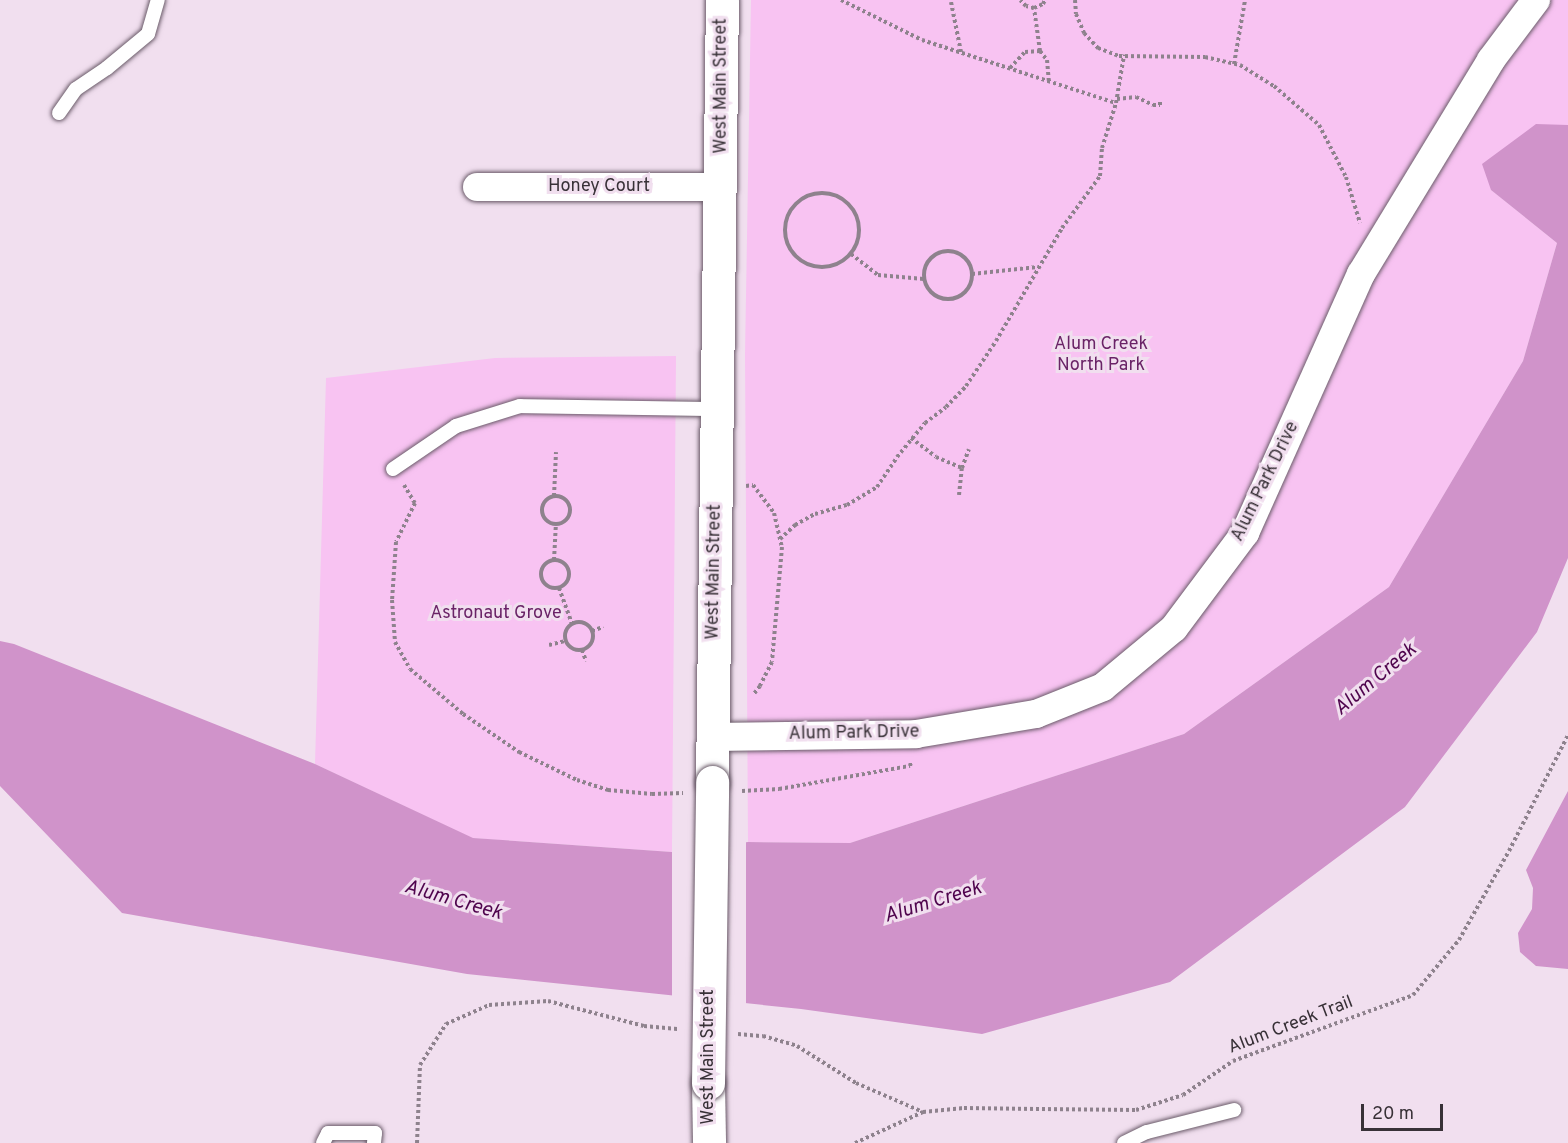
<!DOCTYPE html>
<html>
<head>
<meta charset="utf-8">
<style>
	body { margin:0 }
	#map { position:relative; width:1568px; height:1143px; overflow:hidden; background:#f1dfef; font-family:Overpass,sans-serif }
	div>[style] { position:absolute }
	.green>* { inset:0; background:#f8c3f2 }
	.water>* { inset:0; background:#d093ca }
	.pier>* { inset:0; background:#f1dfef; transform-origin:0 0 }
	.path>* { height:4px; margin-top:-2px; transform-origin:0; background:repeating-linear-gradient(90deg,#8e828d 0 3px,transparent 0 6px) }
	.path>.ring { margin:-2px; padding:0; box-sizing:content-box; background:none; border:4px solid #8e828d; border-radius:50% }
	.roads { filter:drop-shadow(0 0 2px #6a5b69) drop-shadow(0 0 2px #6a5b69) }
	.service>* { height:14px; margin:-7px; padding:0 7px; transform-origin:7px; border-radius:7px; background:#fff }
	.minor>* { height:28px; margin:-14px; padding:0 14px; transform-origin:14px; border-radius:14px; background:#fff }
	.secondary>* { height:33px; margin:-16.5px; padding:0 16.5px; transform-origin:16.5px; border-radius:16.5px; background:#fff }
	.bridges { filter:drop-shadow(0 0 2px #6a5b69) drop-shadow(0 0 2px #6a5b69) }
	.secondary-bridge>* { height:33px; margin:-16.5px; padding:0 16.5px; transform-origin:16.5px; border-radius:16.5px; background:#fff }
	span { translate:-50% -50%; white-space:nowrap; text-align:center; line-height:1.15; -webkit-text-stroke:6px #f1dfef; paint-order:stroke }
	.street-label { font-size:18px; color:#383137 }
	.park-label { font-size:18px; color:#6a2367 }
	.water-label { font-size:20px; color:#4f044d; font-style:italic }
	.scale { position:absolute; left:1361px; top:1104px; width:82px; height:27px; box-sizing:border-box; border:3px solid #383137; border-top:0; padding-left:8px; font-size:18px; line-height:21px; white-space:nowrap; color:#383137; -webkit-text-stroke:4px #f1dfef; paint-order:stroke }
</style>
</head>
<body>
<div id="map">
	<div class="green">
		<i style="clip-path:polygon(751px 0,1568px 0,1568px 125px,1536px 125px,1491px 190px,1557px 243px,1523px 361px,1389px 587px,1184px 734px,850px 843px,748px 842px,745px 355px)"></i>
		<i style="clip-path:polygon(676px 356px,672px 852px,472px 838px,315px 764px,326px 378px,495px 358px)"></i>
	</div>
	<div class="water">
		<i style="clip-path:polygon(1536px 124px,1568px 125px,1568px 558px,1537px 632px,1405px 807px,1170px 982px,982px 1034px,801px 1009px,467px 974px,122px 913px,0 786px,0 641px,14px 644px,315px 764px,473px 838px,672px 852px,748px 842px,850px 843px,1184px 734px,1389px 587px,1523px 361px,1557px 243px,1491px 190px,1482px 164px)"></i>
		<i style="clip-path:polygon(1568px 791px,1568px 969px,1536px 966px,1520px 952px,1518px 933px,1532px 909px,1533px 888px,1526px 870px)"></i>
	</div>
	<div class="pier">
		<i style="left:746px;top:839px;width:167px;height:74px;rotate:90deg"></i>
	</div>
	<div class="path">
		<i style="left:841px;top:0;width:90px;rotate:26.3deg"></i>
		<i style="left:922px;top:40px;width:204px;rotate:18deg"></i>
		<i style="left:1116px;top:103px;width:49px;rotate:-80.5deg"></i>
		<i style="left:1075px;top:0;width:14px;rotate:86deg"></i>
		<i style="left:1076px;top:14px;width:21px;rotate:67deg"></i>
		<i style="left:1084px;top:33px;width:21px;rotate:47deg"></i>
		<i style="left:1098px;top:48px;width:22px;rotate:21deg"></i>
		<i style="left:1119px;top:56px;width:86px;rotate:0.7deg"></i>
		<i style="left:1205px;top:57px;width:36px;rotate:13deg"></i>
		<i style="left:1240px;top:65px;width:40px;rotate:32deg"></i>
		<i style="left:1274px;top:86px;width:60px;rotate:40.9deg"></i>
		<i style="left:1319px;top:125px;width:59px;rotate:62.6deg"></i>
		<i style="left:1346px;top:177px;width:48px;rotate:73.1deg"></i>
		<i style="left:951px;top:2px;width:51px;rotate:78.7deg"></i>
		<i style="left:1034px;top:8px;width:10px;rotate:-24deg"></i>
		<i style="left:1043px;top:4px;width:4px;rotate:-63deg"></i>
		<i style="left:1040px;top:51px;width:11px;rotate:52deg"></i>
		<i style="left:1047px;top:60px;width:21px;rotate:85deg"></i>
		<i style="left:1234px;top:64px;width:65px;rotate:-80.2deg"></i>
		<i style="left:1010px;top:68px;width:22px;rotate:-47deg"></i>
		<i style="left:1025px;top:52px;width:15px;rotate:-4deg"></i>
		<i style="left:1040px;top:51px;width:43px;rotate:-97.9deg"></i>
		<i style="left:1034px;top:8px;width:8px;rotate:-166deg"></i>
		<i style="left:1026px;top:6px;width:8px;rotate:-135deg"></i>
		<i style="left:1117px;top:99px;width:19px;rotate:-6deg"></i>
		<i style="left:1136px;top:97px;width:19px;rotate:25deg"></i>
		<i style="left:1153px;top:105px;width:7px"></i>
		<i style="left:1160px;top:105px;width:3px;rotate:-90deg"></i>
		<i class="ring" style="left:785px;top:193px;width:70px;height:70px"></i>
		<i class="ring" style="left:924px;top:251px;width:44px;height:44px"></i>
		<i style="left:851px;top:254px;width:34px;rotate:38deg"></i>
		<i style="left:878px;top:275px;width:46px;rotate:5deg"></i>
		<i style="left:972px;top:274px;width:66px;rotate:-6.1deg"></i>
		<i style="left:911px;top:438px;width:31px;rotate:37deg"></i>
		<i style="left:936px;top:457px;width:28px;rotate:23deg"></i>
		<i style="left:404px;top:485px;width:21px;rotate:59deg"></i>
		<i style="left:415px;top:503px;width:43px;rotate:116deg"></i>
		<i style="left:396px;top:542px;width:58px;rotate:93.9deg"></i>
		<i style="left:392px;top:600px;width:42px;rotate:85.9deg"></i>
		<i style="left:395px;top:642px;width:31px;rotate:61deg"></i>
		<i style="left:410px;top:669px;width:70px;rotate:40.3deg"></i>
		<i style="left:463px;top:714px;width:68px;rotate:34.2deg"></i>
		<i style="left:519px;top:752px;width:64px;rotate:25.8deg"></i>
		<i style="left:577px;top:780px;width:33px;rotate:18deg"></i>
		<i style="left:608px;top:790px;width:44px;rotate:5.2deg"></i>
		<i style="left:652px;top:794px;width:31px;rotate:-2deg"></i>
		<i style="left:746px;top:486px;width:7px;rotate:-8deg"></i>
		<i style="left:753px;top:485px;width:35px;rotate:53deg"></i>
		<i style="left:774px;top:513px;width:35px;rotate:77deg"></i>
		<i style="left:782px;top:547px;width:115px;rotate:95deg"></i>
		<i style="left:772px;top:662px;width:27px;rotate:117deg"></i>
		<i style="left:760px;top:686px;width:11px;rotate:128deg"></i>
		<i style="left:959px;top:495px;width:27px;rotate:-84deg"></i>
		<i style="left:962px;top:468px;width:20px;rotate:-70deg"></i>
		<i class="ring" style="left:542px;top:496px;width:24px;height:24px"></i>
		<i style="left:554px;top:496px;width:44px;rotate:-87.4deg"></i>
		<i style="left:780px;top:539px;width:21px;rotate:-43deg"></i>
		<i style="left:795px;top:525px;width:23px;rotate:-29deg"></i>
		<i style="left:815px;top:514px;width:33px;rotate:-16deg"></i>
		<i style="left:847px;top:505px;width:35px;rotate:-31deg"></i>
		<i style="left:877px;top:487px;width:36px;rotate:-56deg"></i>
		<i style="left:897px;top:457px;width:44px;rotate:-50.5deg"></i>
		<i style="left:925px;top:423px;width:26px;rotate:-37deg"></i>
		<i style="left:946px;top:407px;width:29px;rotate:-46deg"></i>
		<i style="left:966px;top:386px;width:54px;rotate:-56.3deg"></i>
		<i style="left:996px;top:341px;width:131px;rotate:-59.7deg"></i>
		<i style="left:1062px;top:228px;width:64px;rotate:-53.8deg"></i>
		<i style="left:1100px;top:176px;width:28px;rotate:-86deg"></i>
		<i style="left:1102px;top:148px;width:47px;rotate:-72.7deg"></i>
		<i style="left:554px;top:560px;width:36px;rotate:-87deg"></i>
		<i class="ring" style="left:541px;top:560px;width:24px;height:24px"></i>
		<i style="left:559px;top:588px;width:38px;rotate:70deg"></i>
		<i class="ring" style="left:565px;top:622px;width:24px;height:24px"></i>
		<i style="left:592px;top:631px;width:12px;rotate:-20deg"></i>
		<i style="left:549px;top:645px;width:16px;rotate:-14deg"></i>
		<i style="left:582px;top:650px;width:12px;rotate:70deg"></i>
		<i style="left:742px;top:791px;width:37px;rotate:-3deg"></i>
		<i style="left:779px;top:789px;width:133px;rotate:-10deg"></i>
		<i style="left:910px;top:766px;width:4px;rotate:-76deg"></i>
		<i style="left:738px;top:1034px;width:25px;rotate:5deg"></i>
		<i style="left:763px;top:1036px;width:35px;rotate:16deg"></i>
		<i style="left:797px;top:1046px;width:70px;rotate:32.1deg"></i>
		<i style="left:856px;top:1083px;width:73px;rotate:23.4deg"></i>
		<i style="left:417px;top:1143px;width:78px;rotate:-87.8deg"></i>
		<i style="left:420px;top:1065px;width:49px;rotate:-57.6deg"></i>
		<i style="left:446px;top:1024px;width:47px;rotate:-23.8deg"></i>
		<i style="left:489px;top:1005px;width:59px;rotate:-3.9deg"></i>
		<i style="left:548px;top:1001px;width:99px;rotate:14.6deg"></i>
		<i style="left:644px;top:1026px;width:36px;rotate:5deg"></i>
		<i style="left:855px;top:1143px;width:75px;rotate:-24.5deg"></i>
		<i style="left:923px;top:1112px;width:41px;rotate:-5.6deg"></i>
		<i style="left:964px;top:1108px;width:172px;rotate:0.7deg"></i>
		<i style="left:1136px;top:1110px;width:49px;rotate:-17.7deg"></i>
		<i style="left:1183px;top:1095px;width:60px;rotate:-34.2deg"></i>
		<i style="left:1233px;top:1061px;width:192px;rotate:-20.1deg"></i>
		<i style="left:1413px;top:995px;width:72px;rotate:-50.1deg"></i>
		<i style="left:1459px;top:940px;width:102px;rotate:-60.7deg"></i>
		<i style="left:1509px;top:851px;width:130px;rotate:-63deg"></i>
	</div>
	<div class="roads">
		<div class="service">
			<i style="left:59px;top:113px;width:29px;rotate:-55deg"></i>
			<i style="left:76px;top:89px;width:37px;rotate:-34deg"></i>
			<i style="left:107px;top:68px;width:53px;rotate:-39.7deg"></i>
			<i style="left:148px;top:34px;width:35px;rotate:-74deg"></i>
			<i style="left:393px;top:469px;width:76px;rotate:-34.3deg"></i>
			<i style="left:456px;top:426px;width:67px;rotate:-17.4deg"></i>
			<i style="left:520px;top:406px;width:197px;rotate:0.9deg"></i>
			<i style="left:323px;top:1143px;width:11px;rotate:-63deg"></i>
			<i style="left:328px;top:1133px;width:47px"></i>
			<i style="left:375px;top:1133px;width:10px;rotate:96deg"></i>
			<i style="left:1124px;top:1143px;width:25px;rotate:-26deg"></i>
			<i style="left:1147px;top:1132px;width:90px;rotate:-14.2deg"></i>
		</div>
		<div class="minor">
			<i style="left:477px;top:187px;width:244px"></i>
			<i style="left:713px;top:737px;width:203px;rotate:-0.8deg"></i>
			<i style="left:916px;top:734px;width:122px;rotate:-9.5deg"></i>
			<i style="left:1036px;top:714px;width:72px;rotate:-21.9deg"></i>
			<i style="left:1103px;top:687px;width:92px;rotate:-39.7deg"></i>
			<i style="left:1174px;top:628px;width:119px;rotate:-53.2deg"></i>
			<i style="left:1245px;top:533px;width:284px;rotate:-65.9deg"></i>
			<i style="left:1361px;top:274px;width:250px;rotate:-58.7deg"></i>
			<i style="left:1491px;top:60px;width:75px;rotate:-53.1deg"></i>
		</div>
		<div class="secondary">
			<i style="left:712px;top:782px;width:782px;rotate:-89.27deg"></i>
			<i style="left:708px;top:1083px;width:60px;rotate:89deg"></i>
		</div>
	</div>
	<div class="bridges">
		<div class="secondary-bridge">
			<i style="left:708px;top:1083px;width:301px;rotate:-89.2deg"></i>
		</div>
	</div>
	<div class="street-label">
		<span style="left:722px;top:86px;rotate:-90deg">West Main Street</span>
		<span style="left:599px;top:187px">Honey Court</span>
		<span style="left:1266px;top:482px;rotate:-64deg">Alum Park Drive</span>
		<span style="left:715px;top:572px;rotate:-89deg">West Main Street</span>
		<span style="left:854px;top:734px;rotate:-1deg">Alum Park Drive</span>
		<span style="left:1291px;top:1026px;rotate:-21deg">Alum Creek Trail</span>
		<span style="left:709px;top:1057px;rotate:-90deg">West Main Street</span>
	</div>
	<div class="park-label">
		<span style="left:1101px;top:356px">Alum Creek<br>North Park</span>
		<span style="left:496px;top:614px">Astronaut Grove</span>
	</div>
	<div class="water-label">
		<span style="left:1376px;top:680px;rotate:-40deg">Alum Creek</span>
		<span style="left:453px;top:901px;rotate:16deg">Alum Creek</span>
		<span style="left:933px;top:903px;rotate:-17deg">Alum Creek</span>
	</div>
	<div class="scale">20 m</div>
</div>
</body>
</html>
